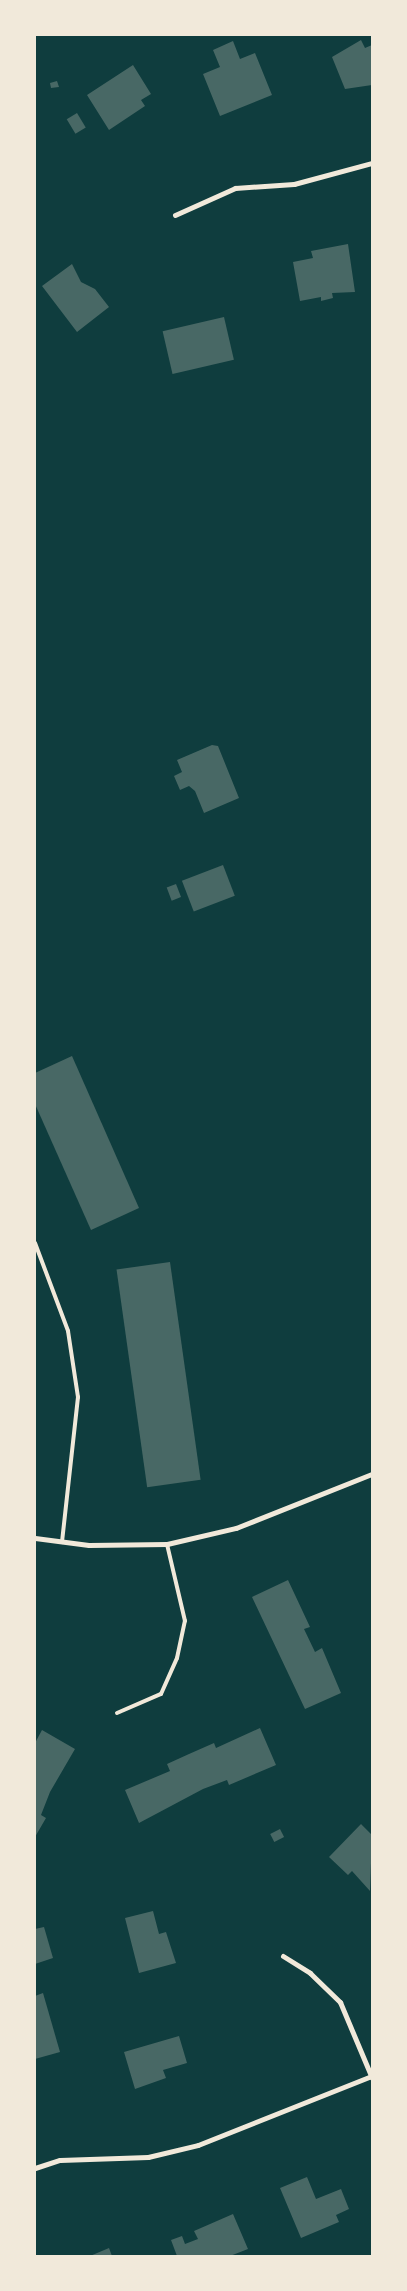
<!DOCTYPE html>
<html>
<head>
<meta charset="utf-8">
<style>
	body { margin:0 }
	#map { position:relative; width:407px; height:2291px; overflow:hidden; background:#0f3d3e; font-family:Roboto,sans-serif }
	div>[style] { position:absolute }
	.building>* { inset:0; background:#486865; transform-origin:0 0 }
	.service>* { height:4px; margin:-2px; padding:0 2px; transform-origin:2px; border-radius:2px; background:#f1e9da }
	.minor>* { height:5px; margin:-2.5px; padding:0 2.5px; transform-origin:2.5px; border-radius:2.5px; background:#f1e9da }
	span { translate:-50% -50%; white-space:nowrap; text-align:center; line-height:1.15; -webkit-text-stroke:5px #f1e9da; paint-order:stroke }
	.frame { position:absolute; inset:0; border:36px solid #f1e9da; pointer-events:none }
</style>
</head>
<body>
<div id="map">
	<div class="building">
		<i style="clip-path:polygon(361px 40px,365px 48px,372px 45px,372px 85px,345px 89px,332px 57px)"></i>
		<i style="clip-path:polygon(233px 41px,240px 59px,255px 53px,272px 95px,220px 116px,203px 74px,220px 67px,213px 50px)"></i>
		<i style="clip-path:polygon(133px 65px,151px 94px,141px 100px,145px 106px,109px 130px,87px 95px)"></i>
		<i style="clip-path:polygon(57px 81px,59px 87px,51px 88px,50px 83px)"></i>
		<i style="left:77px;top:113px;width:17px;height:12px;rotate:59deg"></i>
		<i style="clip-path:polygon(348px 244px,355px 292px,332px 293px,333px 298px,321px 301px,321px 297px,300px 301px,293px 262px,313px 258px,311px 251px)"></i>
		<i style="clip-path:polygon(72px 264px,81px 282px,95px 289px,109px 307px,77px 332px,42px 286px)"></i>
		<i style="left:224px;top:317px;width:44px;height:63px;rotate:77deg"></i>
		<i style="clip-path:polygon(212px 745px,218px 746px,239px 798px,204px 813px,195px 791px,189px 786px,180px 790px,174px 776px,182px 772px,177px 760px)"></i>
		<i style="left:223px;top:865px;width:33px;height:44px;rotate:69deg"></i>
		<i style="left:176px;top:884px;width:14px;height:10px;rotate:69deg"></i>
		<i style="clip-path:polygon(72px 1056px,139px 1208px,91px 1230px,35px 1104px,35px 1073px)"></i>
		<i style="left:170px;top:1262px;width:220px;height:54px;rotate:82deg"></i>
		<i style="clip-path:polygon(288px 1580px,310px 1627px,304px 1629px,315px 1652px,322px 1648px,341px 1693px,305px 1709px,252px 1597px)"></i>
		<i style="clip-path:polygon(260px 1728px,276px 1765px,229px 1785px,227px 1780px,203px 1789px,139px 1823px,125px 1790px,170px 1771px,167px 1764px,189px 1754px,214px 1743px,216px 1748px)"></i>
		<i style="clip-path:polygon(42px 1730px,75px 1749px,50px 1792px,41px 1815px,46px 1818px,35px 1837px,35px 1743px)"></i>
		<i style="clip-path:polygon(361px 1824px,372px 1835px,370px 1891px,352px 1871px,348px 1875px,329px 1857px)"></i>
		<i style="left:280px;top:1829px;width:9px;height:11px;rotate:63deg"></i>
		<i style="clip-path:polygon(153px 1911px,159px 1934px,166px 1932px,176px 1963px,139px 1973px,125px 1918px)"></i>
		<i style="clip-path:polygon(44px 1927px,53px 1958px,35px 1964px,35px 1929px)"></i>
		<i style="clip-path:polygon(43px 1993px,60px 2052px,35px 2059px,35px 1996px)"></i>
		<i style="clip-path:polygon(179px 2036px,187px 2063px,163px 2070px,166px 2078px,135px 2089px,124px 2052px)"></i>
		<i style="clip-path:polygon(307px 2177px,316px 2199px,341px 2189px,349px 2209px,336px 2215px,339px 2222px,301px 2238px,280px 2188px)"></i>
		<i style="clip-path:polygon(233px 2214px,248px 2249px,230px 2256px,177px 2256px,171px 2240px,182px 2236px,185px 2244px,198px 2239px,194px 2231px)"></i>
		<i style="clip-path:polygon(109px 2248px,112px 2256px,90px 2256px)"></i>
	</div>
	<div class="service">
		<i style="left:35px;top:1243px;width:94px;rotate:69.4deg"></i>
		<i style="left:68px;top:1331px;width:67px;rotate:81.4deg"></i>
		<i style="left:78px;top:1397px;width:146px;rotate:96.3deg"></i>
		<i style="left:117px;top:1713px;width:48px;rotate:-23.4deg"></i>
		<i style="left:161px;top:1694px;width:39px;rotate:-66deg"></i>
		<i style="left:177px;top:1658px;width:38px;rotate:-78deg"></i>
		<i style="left:185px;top:1621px;width:79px;rotate:-103.2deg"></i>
	</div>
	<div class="minor">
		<i style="left:175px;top:215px;width:66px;rotate:-24.2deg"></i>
		<i style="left:235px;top:188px;width:59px;rotate:-3.9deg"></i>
		<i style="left:294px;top:184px;width:81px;rotate:-15.1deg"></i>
		<i style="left:35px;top:1538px;width:54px;rotate:7.4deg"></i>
		<i style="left:89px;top:1545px;width:78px;rotate:-0.7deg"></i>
		<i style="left:167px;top:1544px;width:71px;rotate:-13.1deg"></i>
		<i style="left:236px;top:1528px;width:146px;rotate:-21.7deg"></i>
		<i style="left:283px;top:1956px;width:32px;rotate:32deg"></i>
		<i style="left:310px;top:1973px;width:42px;rotate:44deg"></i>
		<i style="left:340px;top:2002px;width:82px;rotate:67.2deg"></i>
		<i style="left:35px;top:2168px;width:26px;rotate:-18deg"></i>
		<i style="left:60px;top:2160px;width:88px;rotate:-2deg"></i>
		<i style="left:148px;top:2157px;width:51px;rotate:-13.5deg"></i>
		<i style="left:198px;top:2145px;width:186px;rotate:-21.7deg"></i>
	</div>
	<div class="frame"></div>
</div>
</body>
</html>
